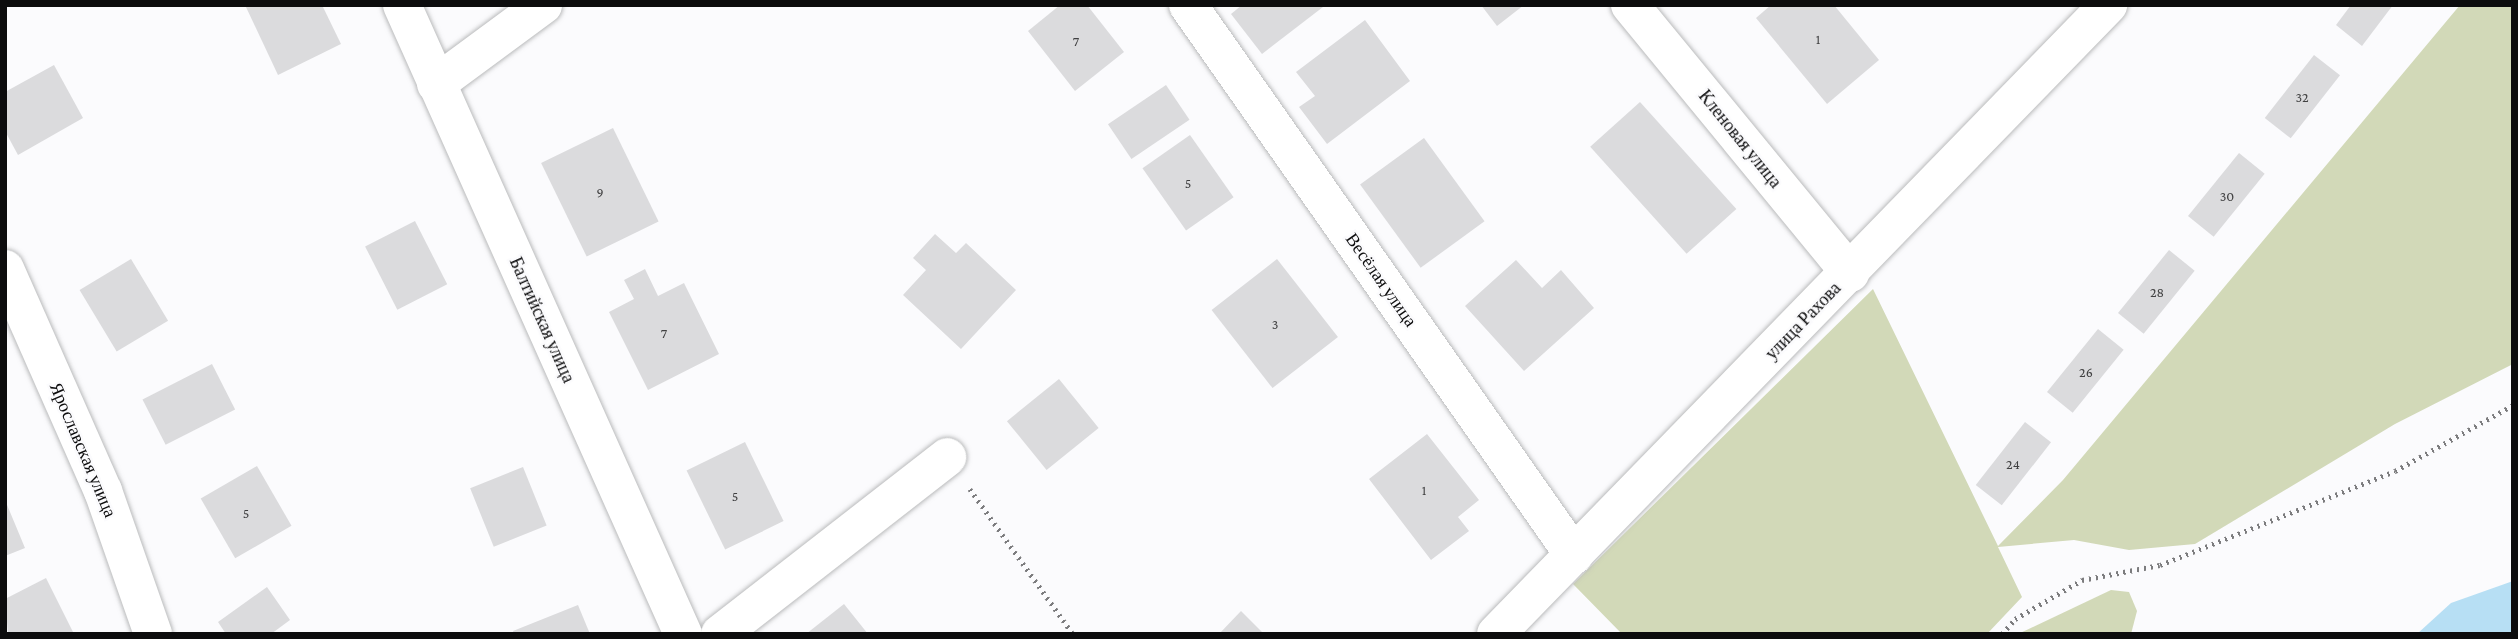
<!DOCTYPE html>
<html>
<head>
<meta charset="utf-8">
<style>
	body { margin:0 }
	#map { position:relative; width:2518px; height:639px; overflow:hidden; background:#fbfbfd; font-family:"Crimson Pro",serif }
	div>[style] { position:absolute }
	.green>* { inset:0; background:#d2d9b8 }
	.water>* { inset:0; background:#b7dff4 }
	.building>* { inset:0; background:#dbdbdd; transform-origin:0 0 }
	.path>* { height:4.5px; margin-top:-2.25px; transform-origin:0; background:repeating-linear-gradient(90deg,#7c7c7e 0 2px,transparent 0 7px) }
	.roads { filter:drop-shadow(0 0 2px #babbbc) drop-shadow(0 0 2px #babbbc) }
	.minor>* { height:38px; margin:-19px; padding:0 19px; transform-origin:19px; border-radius:19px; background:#fff }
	span { translate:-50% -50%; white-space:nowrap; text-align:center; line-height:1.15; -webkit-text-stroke:5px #fbfbfd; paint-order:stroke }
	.number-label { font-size:14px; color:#404041 }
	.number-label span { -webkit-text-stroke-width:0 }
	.street-label { font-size:18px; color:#0c0c0d }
	.frame { position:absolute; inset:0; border:7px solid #0c0c0d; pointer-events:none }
</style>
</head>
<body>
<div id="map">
	<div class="green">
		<i style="clip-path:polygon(2460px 5px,2513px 5px,2513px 364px,2395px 424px,2195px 544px,2129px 550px,2074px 540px,1998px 547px,2022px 597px,1987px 634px,1622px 634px,1573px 584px,1873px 289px,1998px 546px,2063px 480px)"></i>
		<i style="clip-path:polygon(2111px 590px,2129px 592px,2137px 611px,2131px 634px,2018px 634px)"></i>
	</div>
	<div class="water">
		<i style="clip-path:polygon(2513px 581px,2513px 634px,2417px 634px,2451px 603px)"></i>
	</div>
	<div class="building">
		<i style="clip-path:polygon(245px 5px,322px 5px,341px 44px,278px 75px)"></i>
		<i style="clip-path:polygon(1060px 5px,1087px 5px,1124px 52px,1075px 91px,1028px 31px)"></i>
		<i style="clip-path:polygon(1242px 5px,1322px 5px,1323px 7px,1262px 54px,1231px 14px)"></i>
		<i style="clip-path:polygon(1481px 5px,1524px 5px,1497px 26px)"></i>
		<i style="clip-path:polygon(1771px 5px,1834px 5px,1879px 60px,1827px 104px,1756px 18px)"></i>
		<i style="clip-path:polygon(2351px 5px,2393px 5px,2362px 46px,2336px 25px)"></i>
		<i style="clip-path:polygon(1365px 20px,1410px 81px,1327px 144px,1299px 107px,1315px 96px,1296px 72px)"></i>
		<i style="left:2314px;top:55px;width:33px;height:80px;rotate:38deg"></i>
		<i style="clip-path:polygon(54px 65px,83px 118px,18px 155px,5px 131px,5px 92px)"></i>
		<i style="left:1166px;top:85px;width:42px;height:70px;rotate:56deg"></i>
		<i style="left:1640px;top:102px;width:144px;height:67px;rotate:48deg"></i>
		<i style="left:613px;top:128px;width:104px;height:80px;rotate:64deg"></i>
		<i style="left:1190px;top:135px;width:76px;height:58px;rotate:55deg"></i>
		<i style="left:1424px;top:138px;width:103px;height:79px;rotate:54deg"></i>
		<i style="left:2239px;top:153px;width:33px;height:81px;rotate:39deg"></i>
		<i style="left:415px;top:221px;width:71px;height:56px;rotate:63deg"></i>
		<i style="clip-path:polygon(935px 234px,956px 253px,966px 243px,1016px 290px,961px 349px,903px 295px,926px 270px,913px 258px)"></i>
		<i style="left:2169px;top:250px;width:33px;height:81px;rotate:39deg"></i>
		<i style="left:131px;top:259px;width:72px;height:60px;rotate:59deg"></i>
		<i style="left:1277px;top:259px;width:99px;height:83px;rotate:52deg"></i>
		<i style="clip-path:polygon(1516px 260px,1542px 288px,1561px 270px,1594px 308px,1524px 371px,1465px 306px)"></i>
		<i style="clip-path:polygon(645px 269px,658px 296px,684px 283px,719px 354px,648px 390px,609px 312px,634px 299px,624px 280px)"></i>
		<i style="left:2098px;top:329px;width:33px;height:81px;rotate:39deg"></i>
		<i style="left:212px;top:364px;width:51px;height:78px;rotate:63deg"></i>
		<i style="left:1059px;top:379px;width:63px;height:67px;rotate:51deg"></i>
		<i style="left:2025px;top:422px;width:33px;height:80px;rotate:38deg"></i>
		<i style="clip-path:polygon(1427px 434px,1479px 500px,1458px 517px,1469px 531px,1431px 560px,1369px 479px)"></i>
		<i style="left:745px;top:442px;width:88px;height:65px;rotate:64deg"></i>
		<i style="left:257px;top:466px;width:69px;height:65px;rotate:60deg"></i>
		<i style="left:523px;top:467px;width:63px;height:57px;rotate:68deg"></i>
		<i style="clip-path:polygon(5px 500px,25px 548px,5px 556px)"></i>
		<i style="clip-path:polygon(46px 578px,74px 634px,8px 634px,5px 599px)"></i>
		<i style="clip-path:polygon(267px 587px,290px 620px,271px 634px,226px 634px,218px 622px)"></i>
		<i style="clip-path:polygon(844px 604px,868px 634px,806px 634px)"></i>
		<i style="clip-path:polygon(578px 605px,590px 634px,514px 634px,513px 631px)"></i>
		<i style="clip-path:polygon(1241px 611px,1264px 634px,1219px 634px)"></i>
	</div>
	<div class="path">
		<i style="left:970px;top:489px;width:178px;rotate:54.6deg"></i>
		<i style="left:2002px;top:634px;width:20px;rotate:-49deg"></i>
		<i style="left:2015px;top:619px;width:78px;rotate:-30.2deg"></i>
		<i style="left:2082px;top:580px;width:79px;rotate:-10.9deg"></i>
		<i style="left:2160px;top:565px;width:253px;rotate:-21.8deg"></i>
		<i style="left:2395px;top:471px;width:135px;rotate:-29.2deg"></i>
	</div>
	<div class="roads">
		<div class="minor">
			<i style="left:402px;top:5px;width:689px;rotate:65.93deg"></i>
			<i style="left:1188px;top:5px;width:672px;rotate:54.94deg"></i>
			<i style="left:1630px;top:5px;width:347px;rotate:50.6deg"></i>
			<i style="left:436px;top:84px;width:133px;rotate:-36.4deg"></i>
			<i style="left:5px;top:269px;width:243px;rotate:66.2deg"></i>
			<i style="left:103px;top:491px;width:151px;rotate:70.7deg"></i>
			<i style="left:720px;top:634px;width:288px;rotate:-37.9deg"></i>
			<i style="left:1496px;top:634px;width:878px;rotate:-45.78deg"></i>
		</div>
	</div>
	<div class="number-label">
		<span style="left:1818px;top:39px">1</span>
		<span style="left:1076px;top:41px">7</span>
		<span style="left:2302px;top:97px">32</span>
		<span style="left:1188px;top:183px">5</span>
		<span style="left:600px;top:192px">9</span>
		<span style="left:2227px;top:196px">30</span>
		<span style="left:2157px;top:292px">28</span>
		<span style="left:1275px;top:324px">3</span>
		<span style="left:664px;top:333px">7</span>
		<span style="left:2086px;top:372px">26</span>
		<span style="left:2013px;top:464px">24</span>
		<span style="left:1424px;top:490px">1</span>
		<span style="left:735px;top:496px">5</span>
		<span style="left:246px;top:513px">5</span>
	</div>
	<div class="street-label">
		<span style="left:1740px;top:139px;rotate:51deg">Кленовая улица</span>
		<span style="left:1381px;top:280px;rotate:55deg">Весёлая улица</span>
		<span style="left:542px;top:320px;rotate:66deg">Балтийская улица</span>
		<span style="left:1803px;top:321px;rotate:-46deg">улица Рахова</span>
		<span style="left:83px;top:450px;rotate:67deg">Ярославская улица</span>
	</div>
	<div class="frame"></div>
</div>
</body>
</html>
